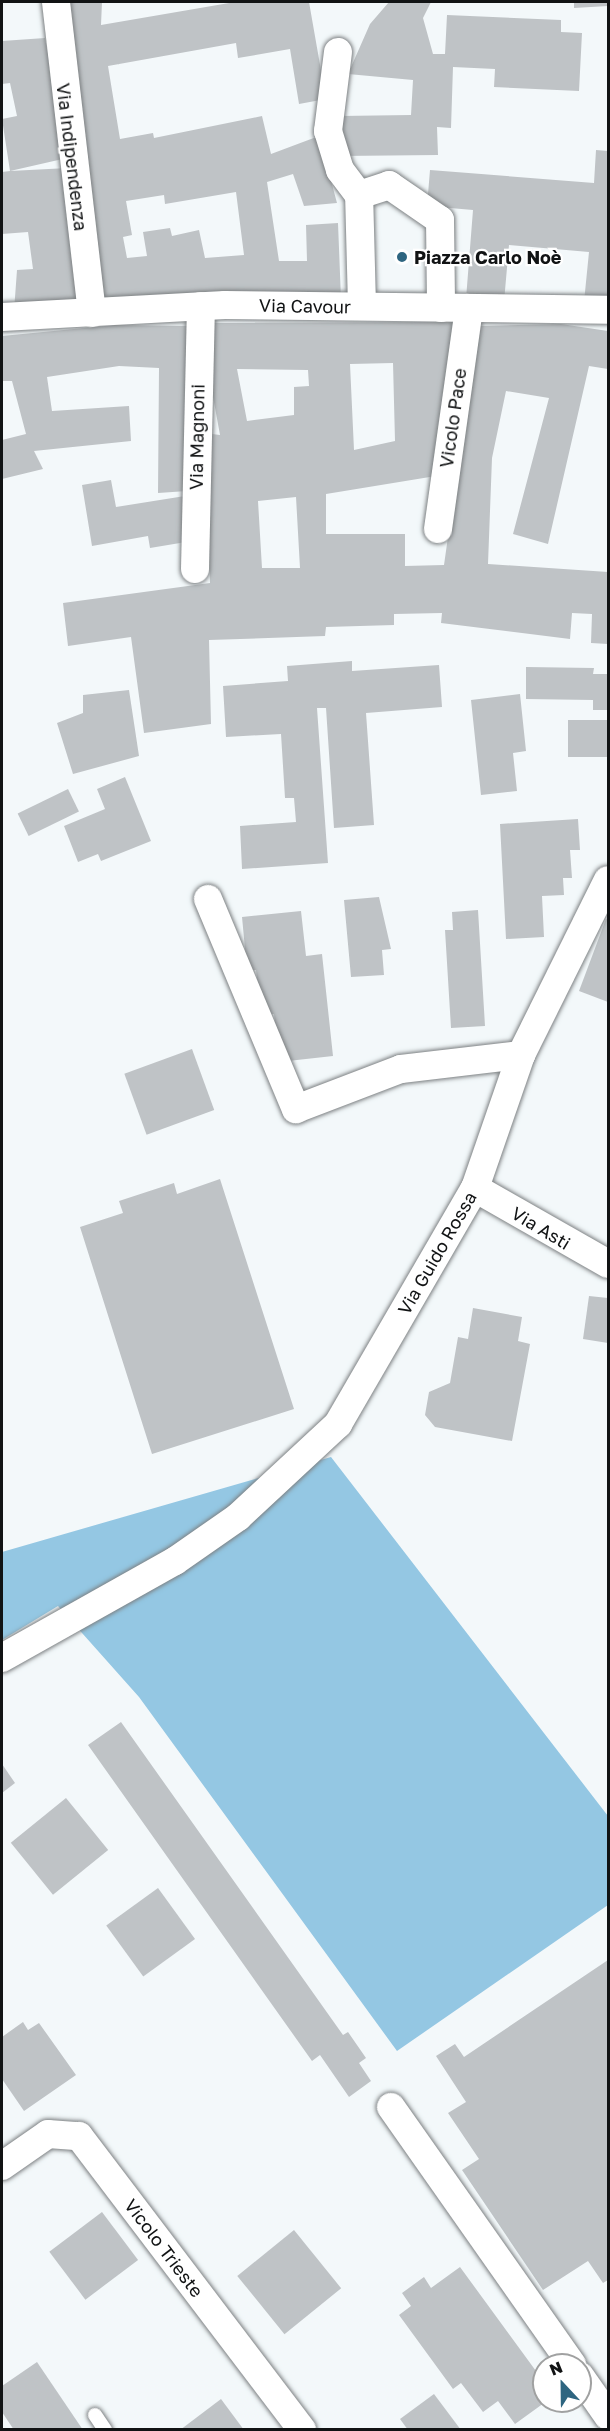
<!DOCTYPE html>
<html>
<head>
<meta charset="utf-8">
<style>
	body { margin:0 }
	#map { position:relative; width:610px; height:2431px; overflow:hidden; background:#f3f8fa; font-family:"Golos Text",sans-serif }
	div>[style] { position:absolute }
	.forest>* { inset:0; background:#94c7e3 }
	.building>* { inset:0; background:#bfc3c6; transform-origin:0 0 }
	.roads { filter:drop-shadow(0 0 2px #7d8183) drop-shadow(0 0 2px #7d8183) }
	.service>* { height:14px; margin:-7px; padding:0 7px; transform-origin:7px; border-radius:7px; background:#fff }
	.minor>* { height:28px; margin:-14px; padding:0 14px; transform-origin:14px; border-radius:14px; background:#fff }
	.dots>* { width:16px; height:16px; translate:-50% -50%; box-sizing:border-box; border:3px solid #fff; border-radius:50% }
	span { translate:-50% -50%; white-space:nowrap; text-align:center; line-height:1.15; -webkit-text-stroke:4.5px #fff; paint-order:stroke }
	.street-label { font-size:18px; color:#111314 }
	.poi-label { font-size:18px; color:#111314; font-weight:700 }
	.left { translate:0 -50%; text-align:left }
	.frame { position:absolute; inset:0; border:3px solid #111314; pointer-events:none }
	.north { position:absolute; left:532px; top:2353px; width:60px; height:60px; box-sizing:border-box; background:#fff; border:2px solid #a0a1a1; border-radius:50%; rotate:338deg; font-size:16px; font-weight:700; line-height:24px; text-align:center; color:#111314 }
	.north::after { content:''; display:block; margin:auto; width:21px; height:27px; background:#2e6580; clip-path:polygon(50% 0,100% 100%,50% 72%,0 100%) }
</style>
</head>
<body>
<div id="map">
	<div class="forest">
		<i style="clip-path:polygon(331px 1457px,608px 1816px,608px 1905px,397px 2051px,139px 1697px,58px 1606px,2px 1640px,2px 1552px)"></i>
	</div>
	<div class="building">
		<i style="clip-path:polygon(evenodd,62px 2px,102px 2px,101px 25px,235px 2px,309px 2px,326px 99px,299px 104px,290px 49px,238px 58px,236px 43px,108px 66px,120px 139px,153px 133px,154px 138px,262px 116px,271px 154px,319px 136px,337px 203px,304px 206px,293px 174px,267px 182px,279px 261px,307px 261px,306px 225px,338px 223px,341px 299px,96px 306px,62px 2px,236px 192px,244px 255px,205px 258px,199px 230px,172px 236px,170px 228px,143px 232px,147px 256px,127px 258px,123px 237px,132px 235px,126px 201px,164px 195px,165px 204px,236px 192px)"></i>
		<i style="clip-path:polygon(389px 2px,431px 2px,423px 18px,433px 54px,445px 54px,447px 15px,561px 20px,561px 32px,582px 33px,579px 91px,494px 87px,495px 69px,453px 67px,451px 128px,437px 127px,438px 155px,340px 156px,340px 116px,411px 115px,413px 80px,348px 74px,370px 24px)"></i>
		<i style="clip-path:polygon(574px 2px,608px 2px,608px 6px,574px 8px)"></i>
		<i style="clip-path:polygon(45px 38px,67px 158px,10px 171px,68px 168px,86px 307px,14px 311px,17px 270px,33px 269px,28px 232px,2px 234px,2px 172px,10px 171px,2px 119px,17px 116px,10px 83px,2px 84px,2px 41px)"></i>
		<i style="clip-path:polygon(596px 150px,608px 151px,608px 304px,584px 302px,589px 252px,509px 245px,504px 302px,466px 299px,473px 210px,427px 206px,430px 170px,594px 183px)"></i>
		<i style="clip-path:polygon(evenodd,462px 322px,442px 475px,326px 494px,326px 534px,405px 534px,405px 566px,444px 565px,478px 326px,561px 324px,608px 331px,608px 369px,589px 366px,548px 544px,513px 534px,549px 398px,506px 391px,492px 458px,488px 564px,608px 572px,608px 644px,591px 643px,592px 614px,572px 613px,570px 639px,441px 623px,442px 613px,394px 614px,394px 625px,326px 627px,325px 636px,209px 640px,211px 724px,144px 733px,131px 637px,68px 646px,63px 603px,210px 583px,204px 433px,220px 435px,208px 369px,208px 323px,462px 322px,393px 363px,395px 441px,354px 450px,350px 364px,393px 363px,462px 322px,237px 369px,308px 370px,309px 386px,294px 387px,294px 415px,247px 421px,237px 369px,462px 322px,296px 497px,300px 568px,262px 568px,258px 501px,296px 497px)"></i>
		<i style="clip-path:polygon(115px 325px,189px 326px,187px 491px,158px 493px,159px 368px,119px 366px,47px 377px,52px 411px,129px 406px,131px 441px,34px 451px,43px 469px,2px 479px,2px 440px,26px 434px,12px 381px,2px 381px,2px 336px)"></i>
		<i style="clip-path:polygon(111px 480px,116px 507px,185px 496px,192px 541px,150px 548px,148px 536px,92px 546px,82px 485px)"></i>
		<i style="clip-path:polygon(352px 661px,352px 671px,439px 665px,442px 707px,366px 713px,374px 825px,334px 828px,326px 708px,317px 708px,328px 863px,242px 869px,240px 826px,296px 822px,294px 798px,285px 798px,281px 734px,226px 737px,223px 686px,288px 681px,287px 666px)"></i>
		<i style="clip-path:polygon(526px 667px,594px 668px,593px 674px,608px 674px,608px 710px,593px 710px,593px 700px,526px 699px)"></i>
		<i style="clip-path:polygon(129px 690px,139px 756px,73px 774px,57px 723px,83px 713px,83px 695px)"></i>
		<i style="clip-path:polygon(520px 694px,526px 751px,513px 753px,517px 791px,481px 795px,471px 700px)"></i>
		<i style="left:608px;top:720px;width:37px;height:40px;rotate:90deg"></i>
		<i style="clip-path:polygon(125px 777px,151px 841px,101px 861px,98px 854px,78px 862px,64px 826px,105px 809px,97px 789px)"></i>
		<i style="left:68px;top:789px;width:25px;height:56px;rotate:64deg"></i>
		<i style="clip-path:polygon(578px 819px,580px 850px,570px 850px,572px 878px,563px 878px,564px 895px,542px 896px,544px 937px,506px 939px,500px 824px)"></i>
		<i style="clip-path:polygon(379px 897px,391px 949px,382px 950px,384px 975px,351px 977px,344px 900px)"></i>
		<i style="clip-path:polygon(478px 910px,485px 1026px,451px 1028px,445px 930px,453px 930px,452px 912px)"></i>
		<i style="clip-path:polygon(301px 911px,306px 956px,322px 954px,333px 1056px,279px 1062px,274px 1014px,261px 1015px,256px 970px,247px 970px,242px 917px)"></i>
		<i style="clip-path:polygon(606px 919px,608px 920px,608px 1002px,579px 991px)"></i>
		<i style="left:192px;top:1049px;width:65px;height:72px;rotate:70deg"></i>
		<i style="clip-path:polygon(220px 1179px,294px 1409px,152px 1454px,80px 1227px,123px 1213px,119px 1201px,174px 1183px,177px 1194px)"></i>
		<i style="clip-path:polygon(589px 1296px,608px 1298px,608px 1343px,583px 1339px)"></i>
		<i style="clip-path:polygon(473px 1308px,522px 1317px,518px 1341px,530px 1344px,512px 1441px,435px 1427px,425px 1415px,429px 1392px,450px 1383px,458px 1337px,468px 1339px)"></i>
		<i style="clip-path:polygon(121px 1722px,343px 2035px,348px 2032px,366px 2058px,359px 2063px,371px 2081px,349px 2097px,320px 2055px,312px 2061px,88px 1745px)"></i>
		<i style="clip-path:polygon(2px 1764px,15px 1783px,2px 1793px)"></i>
		<i style="left:66px;top:1798px;width:67px;height:71px;rotate:51deg"></i>
		<i style="left:158px;top:1888px;width:63px;height:64px;rotate:54deg"></i>
		<i style="clip-path:polygon(608px 1960px,608px 2280px,603px 2283px,588px 2261px,543px 2290px,462px 2170px,479px 2159px,448px 2113px,466px 2102px,436px 2056px,455px 2044px,464px 2057px)"></i>
		<i style="clip-path:polygon(23px 2022px,28px 2030px,39px 2023px,76px 2075px,24px 2111px,2px 2079px,2px 2037px)"></i>
		<i style="left:102px;top:2212px;width:60px;height:66px;rotate:53deg"></i>
		<i style="left:294px;top:2230px;width:75px;height:73px;rotate:51deg"></i>
		<i style="clip-path:polygon(460px 2267px,544px 2382px,544px 2403px,515px 2424px,498px 2401px,483px 2412px,461px 2383px,453px 2389px,399px 2315px,411px 2306px,402px 2293px,424px 2277px,431px 2288px)"></i>
		<i style="clip-path:polygon(37px 2362px,83px 2430px,14px 2430px,2px 2412px,2px 2386px)"></i>
		<i style="clip-path:polygon(434px 2394px,461px 2430px,408px 2430px,400px 2419px)"></i>
		<i style="clip-path:polygon(221px 2399px,244px 2430px,180px 2430px)"></i>
	</div>
	<div class="roads">
		<div class="service">
			<i style="left:95px;top:2415px;width:18px;rotate:56deg"></i>
		</div>
		<div class="minor">
			<i style="left:56px;top:2px;width:313px;rotate:83.4deg"></i>
			<i style="left:338px;top:52px;width:80px;rotate:97.2deg"></i>
			<i style="left:328px;top:131px;width:41px;rotate:72.9deg"></i>
			<i style="left:340px;top:170px;width:31px;rotate:53deg"></i>
			<i style="left:362px;top:306px;width:111px;rotate:-91.5deg"></i>
			<i style="left:359px;top:195px;width:32px;rotate:-18deg"></i>
			<i style="left:389px;top:185px;width:62px;rotate:34.5deg"></i>
			<i style="left:440px;top:220px;width:88px;rotate:89.3deg"></i>
			<i style="left:2px;top:317px;width:223px;rotate:-3.1deg"></i>
			<i style="left:225px;top:305px;width:383px;rotate:0.7deg"></i>
			<i style="left:438px;top:529px;width:223px;rotate:-82deg"></i>
			<i style="left:195px;top:569px;width:263px;rotate:-88.7deg"></i>
			<i style="left:208px;top:899px;width:228px;rotate:67.3deg"></i>
			<i style="left:296px;top:1109px;width:112px;rotate:-20.9deg"></i>
			<i style="left:401px;top:1069px;width:121px;rotate:-6.7deg"></i>
			<i style="left:475px;top:1188px;width:153px;rotate:29.7deg"></i>
			<i style="left:2px;top:1658px;width:198px;rotate:-29.3deg"></i>
			<i style="left:175px;top:1561px;width:77px;rotate:-34.9deg"></i>
			<i style="left:238px;top:1517px;width:137px;rotate:-42.9deg"></i>
			<i style="left:338px;top:1424px;width:273px;rotate:-59.9deg"></i>
			<i style="left:475px;top:1188px;width:141px;rotate:-70.9deg"></i>
			<i style="left:521px;top:1055px;width:195px;rotate:-63.6deg"></i>
			<i style="left:391px;top:2107px;width:315px;rotate:54.9deg"></i>
			<i style="left:2px;top:2166px;width:56px;rotate:-34.8deg"></i>
			<i style="left:48px;top:2134px;width:31px;rotate:4deg"></i>
			<i style="left:79px;top:2136px;width:369px;rotate:52.8deg"></i>
			<i style="left:580px;top:2376px;width:49px;rotate:55deg"></i>
		</div>
	</div>
	<div class="dots">
		<i style="left:402px;top:257px;background:#2e6580"></i>
	</div>
	<div class="street-label">
		<span style="left:72px;top:157px;rotate:83deg">Via Indipendenza</span>
		<span style="left:305px;top:306px;rotate:1deg">Via Cavour</span>
		<span style="left:453px;top:418px;rotate:-82deg">Vicolo Pace</span>
		<span style="left:197px;top:437px;rotate:-89deg">Via Magnoni</span>
		<span style="left:541px;top:1228px;rotate:31deg">Via Asti</span>
		<span style="left:437px;top:1253px;rotate:-60deg">Via Guido Rossa</span>
		<span style="left:164px;top:2248px;rotate:53deg">Vicolo Trieste</span>
	</div>
	<div class="poi-label">
		<span class="left" style="left:414px;top:257px">Piazza Carlo Noè</span>
	</div>
	<div class="frame"></div>
	<div class="north">N</div>
</div>
</body>
</html>
